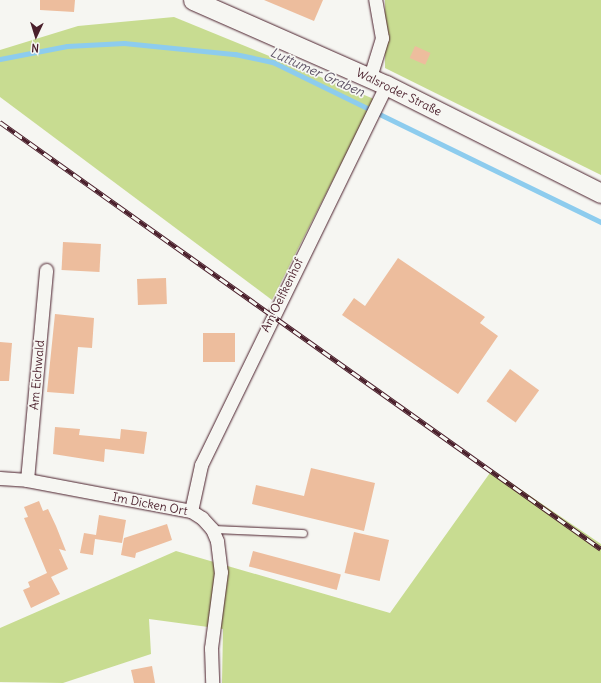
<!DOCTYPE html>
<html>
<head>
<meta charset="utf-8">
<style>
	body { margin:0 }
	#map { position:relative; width:601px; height:683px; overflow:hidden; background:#f6f6f2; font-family:Delius,sans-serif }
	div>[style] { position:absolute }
	.green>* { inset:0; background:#c8dc91 }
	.stream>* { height:4.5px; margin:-2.25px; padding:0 2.25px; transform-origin:2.25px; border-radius:2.25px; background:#8dccee }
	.building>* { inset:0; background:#edbd9d; transform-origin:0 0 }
	.roads { filter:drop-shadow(0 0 1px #4a1f2b) drop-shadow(0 0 1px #4a1f2b) }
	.service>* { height:7px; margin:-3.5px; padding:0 3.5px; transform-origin:3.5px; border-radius:3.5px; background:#f6f6f2 }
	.minor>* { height:13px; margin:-6.5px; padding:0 6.5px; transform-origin:6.5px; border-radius:6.5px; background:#f6f6f2 }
	.secondary>* { height:19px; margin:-9.5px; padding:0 9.5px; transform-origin:9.5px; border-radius:9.5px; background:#f6f6f2 }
	.rail>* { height:4.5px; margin-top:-2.25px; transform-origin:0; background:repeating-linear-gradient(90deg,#f6f6f2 0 9px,#4a1f2b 0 18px); box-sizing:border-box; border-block:1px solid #4a1f2b }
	span { translate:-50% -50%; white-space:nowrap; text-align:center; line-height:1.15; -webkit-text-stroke:3.5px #f6f6f2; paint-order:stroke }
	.street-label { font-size:12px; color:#4a1f2b }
	.water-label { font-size:13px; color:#5e5366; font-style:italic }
	.north { position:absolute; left:16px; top:16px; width:40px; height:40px; -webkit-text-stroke:3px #f6f6f2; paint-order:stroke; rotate:184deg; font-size:11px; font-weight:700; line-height:16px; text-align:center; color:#4a1f2b }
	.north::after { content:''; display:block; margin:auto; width:14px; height:18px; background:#4a1f2b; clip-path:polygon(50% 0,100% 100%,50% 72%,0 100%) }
</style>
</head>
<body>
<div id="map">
	<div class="green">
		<i style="clip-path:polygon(385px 0,601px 0,601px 175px,385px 68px)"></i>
		<i style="clip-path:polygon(174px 17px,374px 99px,272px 300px,0 97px,0 50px,78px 26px)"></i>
		<i style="clip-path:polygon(492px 470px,601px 544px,601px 683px,222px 683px,223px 629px,149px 619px,151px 654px,63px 683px,0 682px,0 628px,176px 551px,390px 613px)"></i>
	</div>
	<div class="stream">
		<i style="left:0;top:59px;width:68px;rotate:-11deg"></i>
		<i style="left:67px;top:46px;width:57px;rotate:-3deg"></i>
		<i style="left:124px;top:43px;width:112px;rotate:5.7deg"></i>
		<i style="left:235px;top:54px;width:39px;rotate:12deg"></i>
		<i style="left:273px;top:62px;width:365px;rotate:26deg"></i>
	</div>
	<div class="building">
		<i style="clip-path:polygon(40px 0,75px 0,74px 12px,40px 10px)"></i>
		<i style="clip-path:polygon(264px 0,323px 0,314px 21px)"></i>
		<i style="left:415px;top:46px;width:17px;height:13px;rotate:24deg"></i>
		<i style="left:63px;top:242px;width:38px;height:28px;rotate:3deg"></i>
		<i style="clip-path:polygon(398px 258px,485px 317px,480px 323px,498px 336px,458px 394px,342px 315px,354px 298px,365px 306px)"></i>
		<i style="left:166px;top:278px;width:26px;height:29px;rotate:88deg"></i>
		<i style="clip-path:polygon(55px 314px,94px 318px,92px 348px,78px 347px,74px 394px,47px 392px)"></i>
		<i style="left:203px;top:333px;width:32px;height:29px"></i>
		<i style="clip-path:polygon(0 342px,12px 343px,9px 381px,0 381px)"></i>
		<i style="left:510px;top:369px;width:36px;height:40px;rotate:36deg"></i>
		<i style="clip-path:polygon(55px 427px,80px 429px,79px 435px,120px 439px,121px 429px,147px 432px,144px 454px,105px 449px,104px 462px,53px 454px)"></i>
		<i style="clip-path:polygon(311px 468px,375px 483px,364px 531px,252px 504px,256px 485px,304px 496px)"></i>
		<i style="clip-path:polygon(39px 501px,43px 511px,48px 509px,56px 526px,66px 551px,59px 549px,68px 569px,51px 577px,60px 594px,31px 608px,23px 590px,30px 587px,28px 582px,47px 573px,24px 518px,28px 517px,24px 507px)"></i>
		<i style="clip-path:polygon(99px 515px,126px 520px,122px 543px,95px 539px,93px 555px,80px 553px,84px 533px,96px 535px)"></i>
		<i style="clip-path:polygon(167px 524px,172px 540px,136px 553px,135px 558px,121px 555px,124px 538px)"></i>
		<i style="left:354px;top:532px;width:36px;height:42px;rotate:13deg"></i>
		<i style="left:253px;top:551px;width:91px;height:16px;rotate:15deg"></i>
		<i style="clip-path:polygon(152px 666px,155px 683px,134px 683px,131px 670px)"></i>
	</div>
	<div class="roads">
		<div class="service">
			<i style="left:212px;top:529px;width:91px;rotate:2.5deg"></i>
		</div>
		<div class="minor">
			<i style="left:370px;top:77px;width:41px;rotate:-72.9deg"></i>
			<i style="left:382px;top:38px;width:39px;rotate:-100deg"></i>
			<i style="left:0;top:478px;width:27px;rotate:4deg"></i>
			<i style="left:27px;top:480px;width:167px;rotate:10.7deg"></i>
			<i style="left:191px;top:511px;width:13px;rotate:32deg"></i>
			<i style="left:202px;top:518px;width:15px;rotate:48deg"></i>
			<i style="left:212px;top:529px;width:13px;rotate:67deg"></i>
			<i style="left:217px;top:541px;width:31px;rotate:83deg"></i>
			<i style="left:221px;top:572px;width:77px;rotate:97.5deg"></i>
			<i style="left:211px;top:648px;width:35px;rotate:88deg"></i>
			<i style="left:27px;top:480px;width:211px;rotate:-84.8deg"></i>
			<i style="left:191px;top:511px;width:47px;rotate:-77.7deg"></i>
			<i style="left:201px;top:465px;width:423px;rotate:-64deg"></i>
		</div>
		<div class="secondary">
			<i style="left:193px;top:0;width:211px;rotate:23.8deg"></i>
			<i style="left:386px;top:85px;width:241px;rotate:26.7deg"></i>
		</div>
	</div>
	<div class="rail">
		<i style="left:0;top:122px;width:737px;rotate:35.39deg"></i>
	</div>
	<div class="street-label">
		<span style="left:399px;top:92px;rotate:26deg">Walsroder Straße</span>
		<span style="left:282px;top:295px;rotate:-64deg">Am Oelfkenhof</span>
		<span style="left:37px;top:375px;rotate:-85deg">Am Eichwald</span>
		<span style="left:150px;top:504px;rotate:11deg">Im Dicken Ort</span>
	</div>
	<div class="water-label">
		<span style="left:317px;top:73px;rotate:24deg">Luttumer Graben</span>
	</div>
	<div class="north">N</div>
</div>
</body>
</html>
